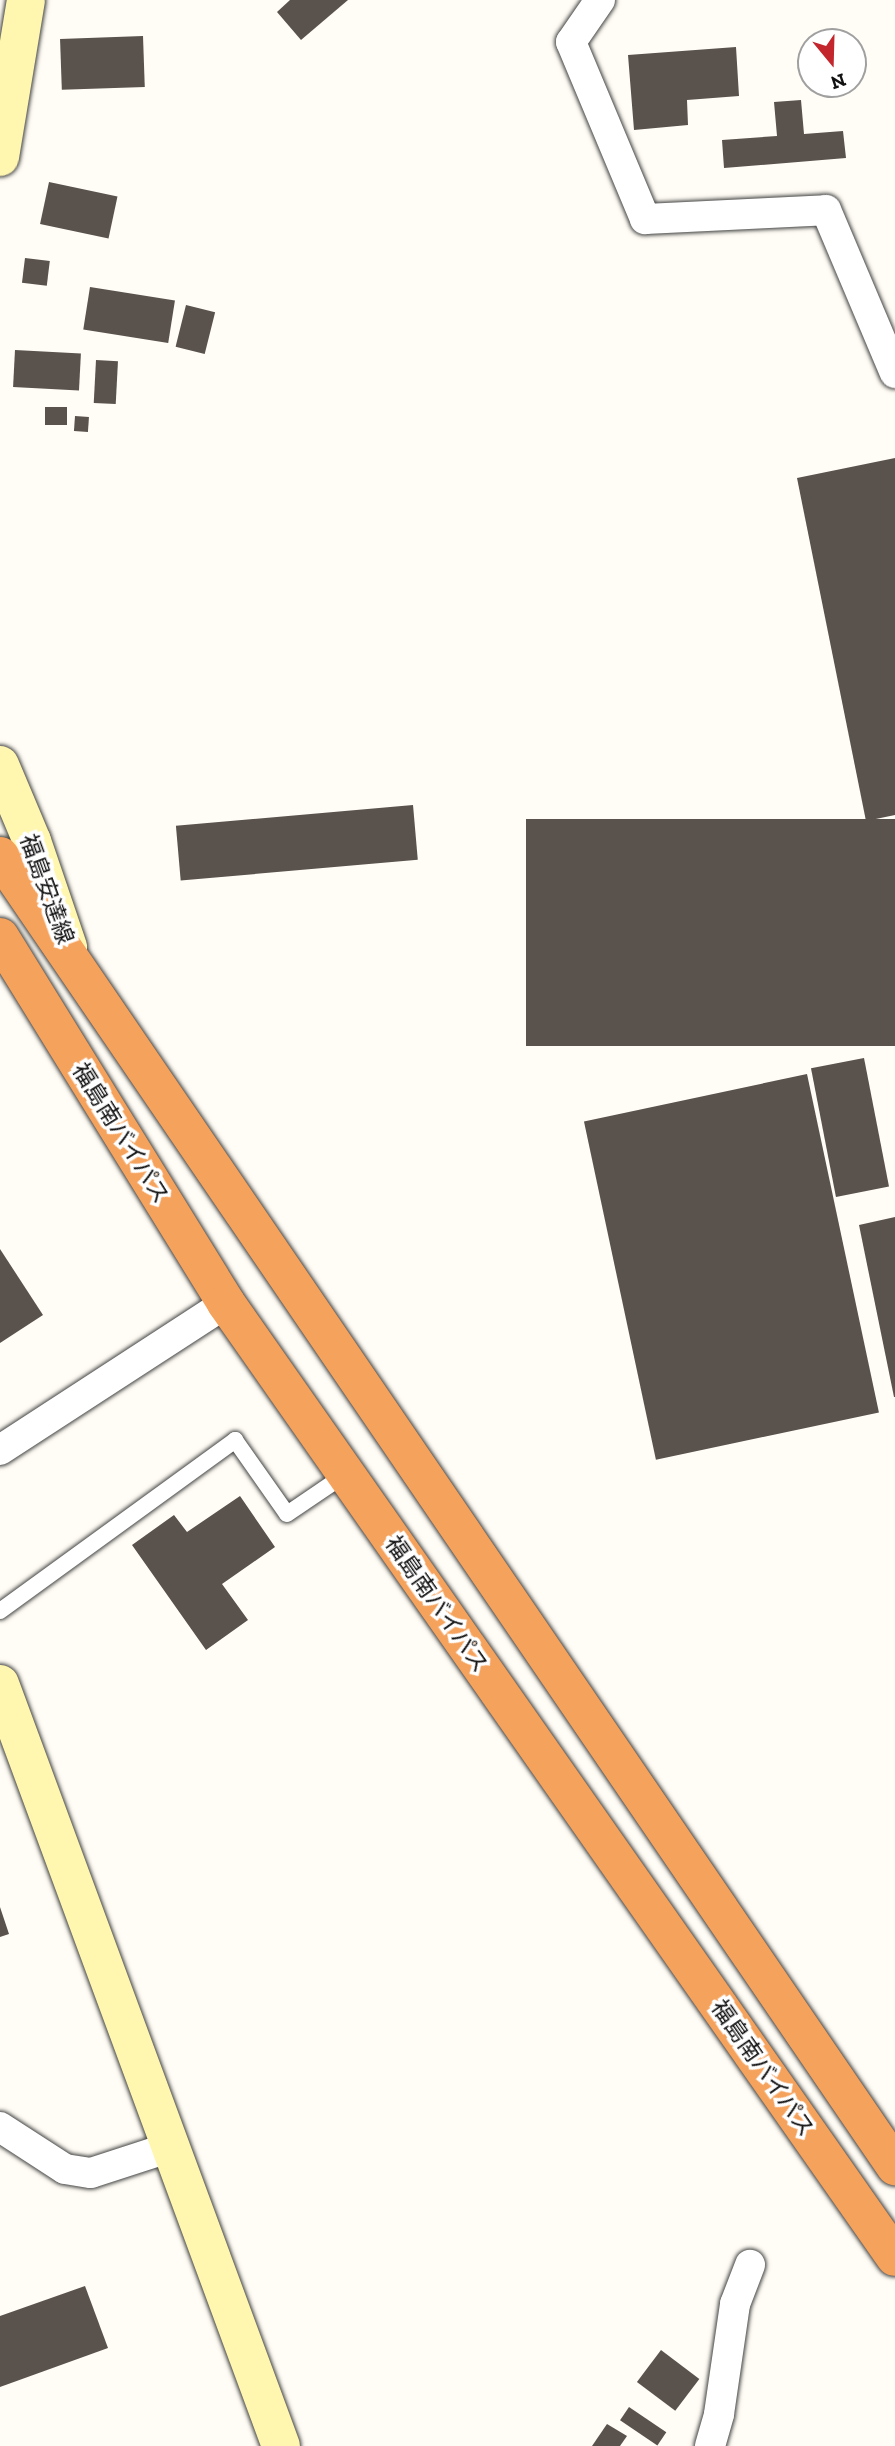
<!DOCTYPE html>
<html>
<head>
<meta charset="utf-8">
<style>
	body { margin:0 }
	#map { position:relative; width:895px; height:2446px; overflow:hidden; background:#fffdf5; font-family:"Zilla Slab","Noto Sans JP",serif }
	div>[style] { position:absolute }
	.building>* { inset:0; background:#5a524d; transform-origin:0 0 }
	.roads { filter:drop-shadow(0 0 2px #444) drop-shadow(0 0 2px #444) }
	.lane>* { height:16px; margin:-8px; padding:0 8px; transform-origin:8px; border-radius:8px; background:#fff }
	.street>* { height:30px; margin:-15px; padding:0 15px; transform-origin:15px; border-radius:15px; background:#fff }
	.secondary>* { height:38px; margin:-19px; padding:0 19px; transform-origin:19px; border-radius:19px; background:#fff6b0 }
	.highway>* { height:38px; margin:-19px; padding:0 19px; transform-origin:19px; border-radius:19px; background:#f5a25d }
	span { translate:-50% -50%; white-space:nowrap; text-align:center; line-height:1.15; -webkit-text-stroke:7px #fff; paint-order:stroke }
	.street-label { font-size:23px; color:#111 }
	.north { position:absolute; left:797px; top:28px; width:70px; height:70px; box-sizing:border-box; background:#fff; border:2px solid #a0a0a0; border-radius:50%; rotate:161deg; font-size:19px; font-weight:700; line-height:28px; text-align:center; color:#111 }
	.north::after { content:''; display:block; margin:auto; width:24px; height:32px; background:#c4262e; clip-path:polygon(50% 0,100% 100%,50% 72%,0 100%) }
</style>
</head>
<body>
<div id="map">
	<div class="building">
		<i style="clip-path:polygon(290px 0,348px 0,301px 40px,277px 12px)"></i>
		<i style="left:143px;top:36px;width:51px;height:83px;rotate:88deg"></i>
		<i style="clip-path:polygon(736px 47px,739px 96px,687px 100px,688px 125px,634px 130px,628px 55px)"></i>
		<i style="clip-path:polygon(801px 100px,804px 134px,843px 131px,846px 158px,724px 168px,722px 140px,777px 136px,774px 102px)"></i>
		<i style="left:49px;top:182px;width:70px;height:43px;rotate:12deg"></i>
		<i style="left:25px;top:258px;width:25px;height:25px;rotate:7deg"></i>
		<i style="left:90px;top:287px;width:86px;height:43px;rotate:9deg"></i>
		<i style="left:186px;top:305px;width:30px;height:43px;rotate:14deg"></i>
		<i style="left:15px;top:350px;width:66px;height:37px;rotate:3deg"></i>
		<i style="left:96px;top:360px;width:22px;height:43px;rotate:3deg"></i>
		<i style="left:45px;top:407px;width:22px;height:18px"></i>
		<i style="left:75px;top:416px;width:14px;height:15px;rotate:4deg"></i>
		<i style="clip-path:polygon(895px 458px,895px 815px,866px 821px,797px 478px)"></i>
		<i style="left:413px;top:805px;width:55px;height:238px;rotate:85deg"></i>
		<i style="left:895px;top:819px;width:227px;height:369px;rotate:90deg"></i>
		<i style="left:864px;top:1058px;width:131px;height:54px;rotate:79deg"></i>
		<i style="left:807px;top:1074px;width:346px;height:228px;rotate:78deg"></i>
		<i style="clip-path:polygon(895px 1217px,895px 1397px,894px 1397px,859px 1225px)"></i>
		<i style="clip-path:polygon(0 1249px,43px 1315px,0 1343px)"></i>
		<i style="clip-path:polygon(240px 1496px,275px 1547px,222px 1584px,248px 1620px,206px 1650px,132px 1545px,174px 1515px,187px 1532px)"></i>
		<i style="clip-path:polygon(0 1907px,9px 1934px,0 1937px)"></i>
		<i style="clip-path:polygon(85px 2286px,108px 2348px,0 2387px,0 2316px)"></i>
		<i style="left:661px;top:2350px;width:48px;height:40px;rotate:37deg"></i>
		<i style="left:629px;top:2407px;width:45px;height:16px;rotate:34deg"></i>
		<i style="clip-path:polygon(607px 2424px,627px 2436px,620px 2446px,592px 2446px)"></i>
	</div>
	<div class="roads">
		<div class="lane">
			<i style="left:0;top:1611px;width:291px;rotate:-36deg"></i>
			<i style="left:235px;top:1440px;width:90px;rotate:54.9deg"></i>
			<i style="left:287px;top:1514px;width:71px;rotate:-34.1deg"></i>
		</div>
		<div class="street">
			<i style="left:600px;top:0;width:51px;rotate:124.6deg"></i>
			<i style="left:571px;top:42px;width:192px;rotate:67.3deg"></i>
			<i style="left:645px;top:219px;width:181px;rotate:-2.8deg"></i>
			<i style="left:826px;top:210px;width:177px;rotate:67.1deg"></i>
			<i style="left:0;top:1450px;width:270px;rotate:-33deg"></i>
			<i style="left:0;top:2127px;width:77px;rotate:32.9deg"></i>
			<i style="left:65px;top:2169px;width:26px;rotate:9deg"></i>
			<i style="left:91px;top:2173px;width:84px;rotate:-18deg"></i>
			<i style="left:710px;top:2446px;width:33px;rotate:-74deg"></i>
			<i style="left:719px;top:2414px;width:111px;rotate:-81.7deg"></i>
			<i style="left:735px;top:2304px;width:42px;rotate:-69deg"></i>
		</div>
		<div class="secondary">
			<i style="left:0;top:157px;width:159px;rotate:-80.6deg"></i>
			<i style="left:0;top:765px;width:82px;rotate:67.2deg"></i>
			<i style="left:32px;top:841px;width:112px;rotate:71.2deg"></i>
			<i style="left:0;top:1684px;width:812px;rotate:69.76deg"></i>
		</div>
		<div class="highway">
			<i style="left:0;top:856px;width:1587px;rotate:55.66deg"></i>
			<i style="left:0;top:937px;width:430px;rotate:58.3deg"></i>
			<i style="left:226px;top:1303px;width:1165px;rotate:54.96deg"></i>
		</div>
	</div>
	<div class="street-label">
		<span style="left:47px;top:889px;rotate:70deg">福島安達線</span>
		<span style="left:121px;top:1133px;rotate:58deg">福島南バイパス</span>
		<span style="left:437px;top:1604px;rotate:55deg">福島南バイパス</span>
		<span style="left:763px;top:2068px;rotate:55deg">福島南バイパス</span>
	</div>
	<div class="north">N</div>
</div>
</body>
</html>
